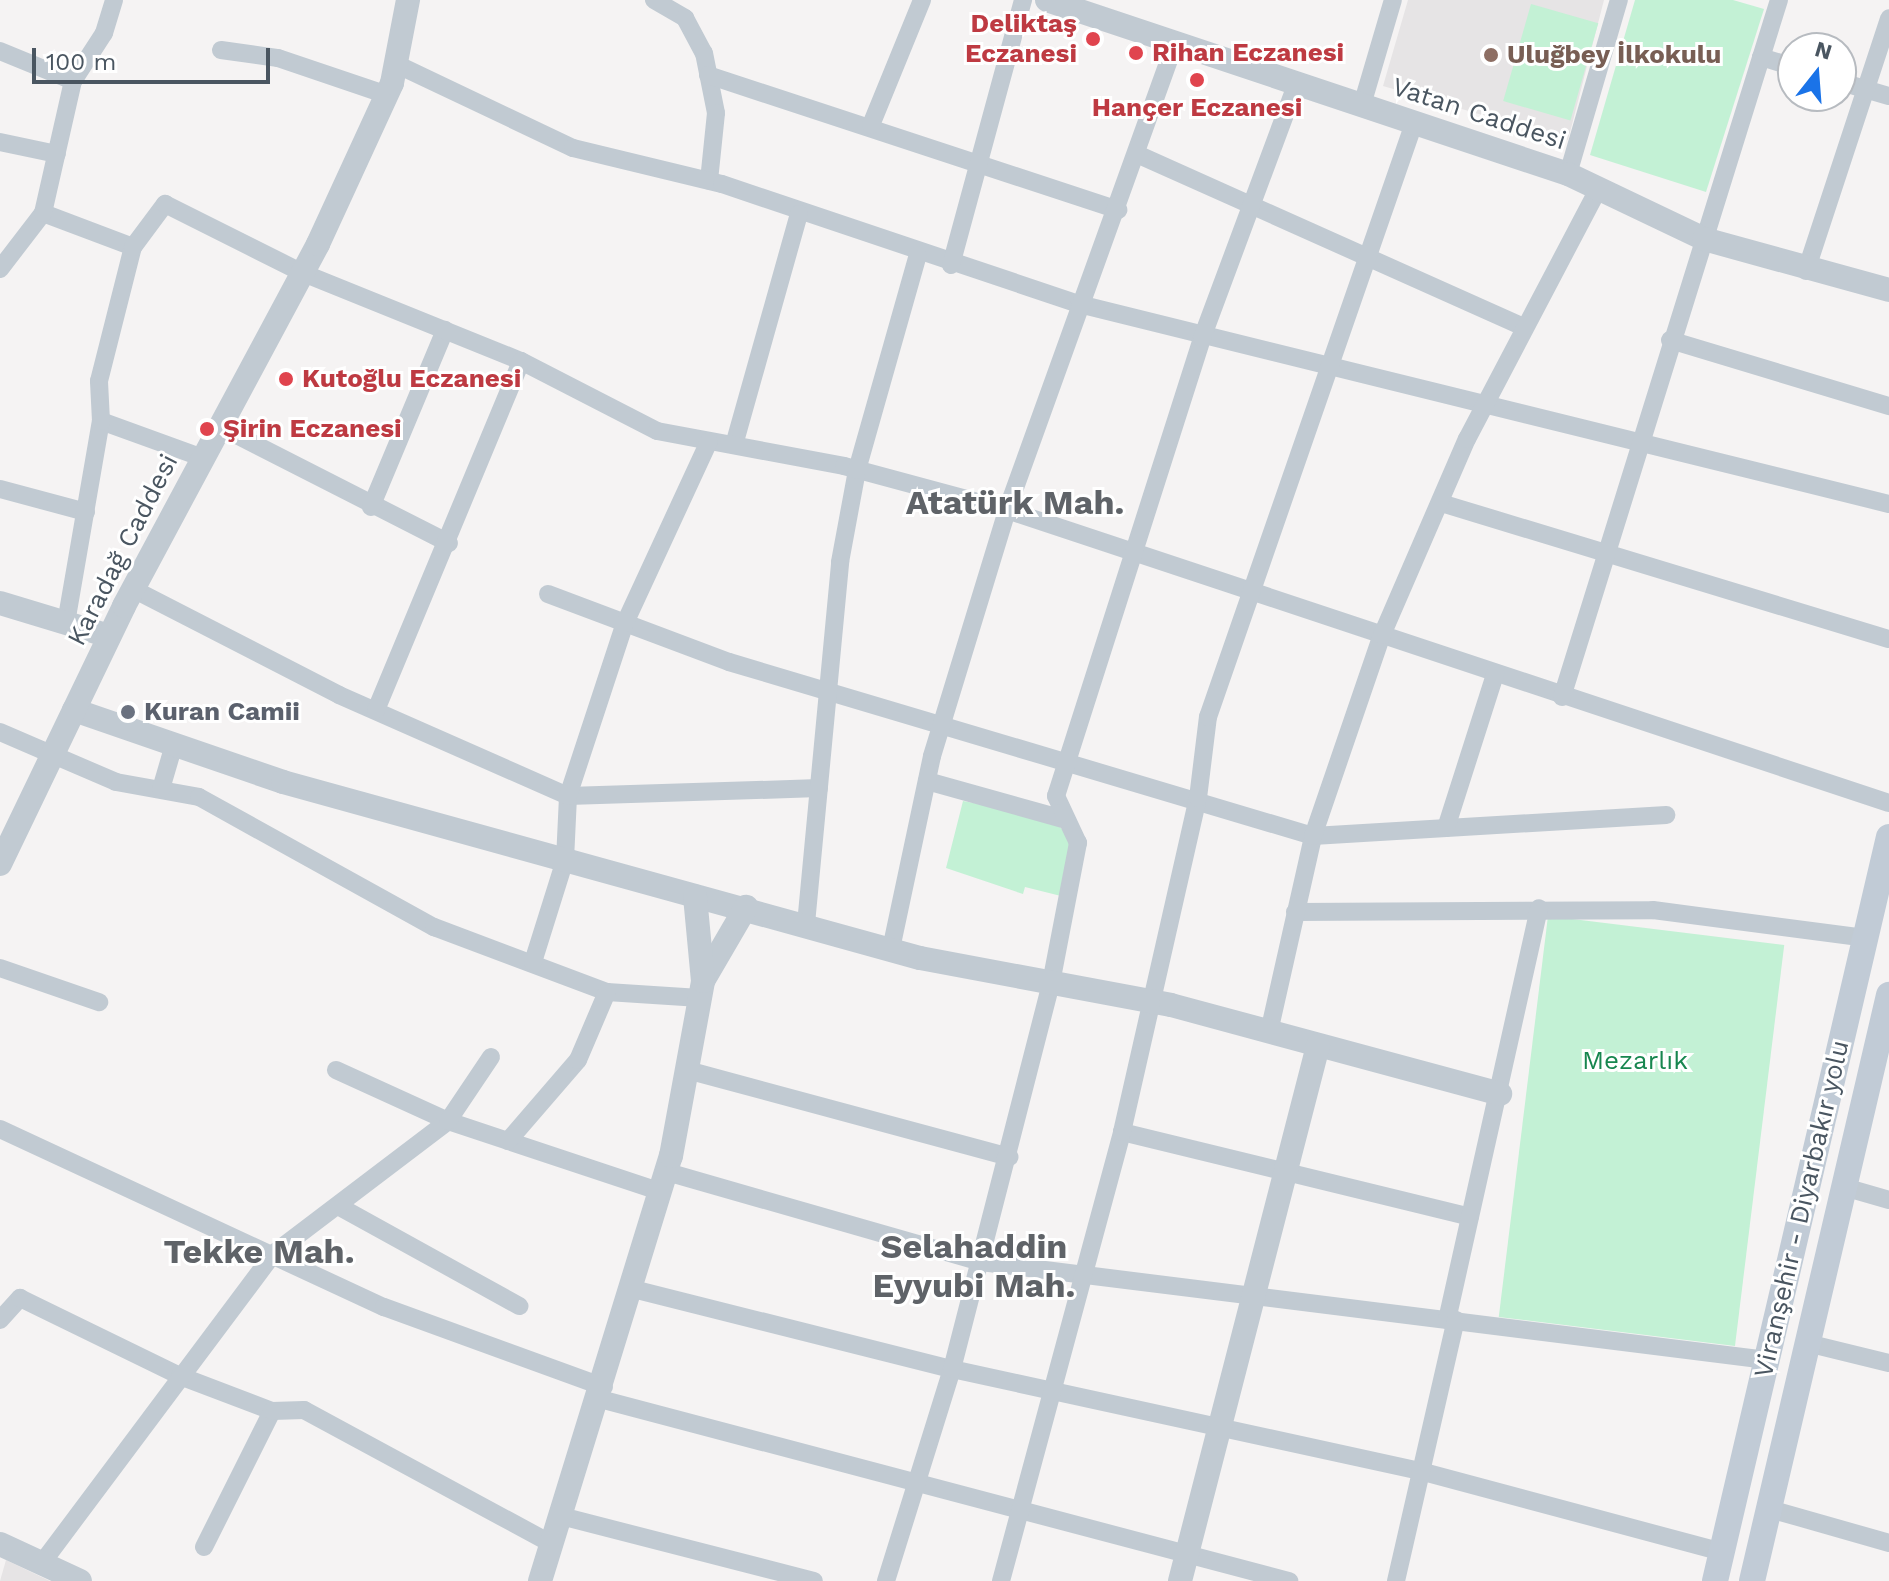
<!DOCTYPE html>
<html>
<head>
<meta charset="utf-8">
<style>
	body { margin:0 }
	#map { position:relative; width:1889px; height:1581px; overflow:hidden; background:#f5f3f3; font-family:"Work Sans",sans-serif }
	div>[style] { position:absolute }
	.education>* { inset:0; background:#e6e4e5 }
	.green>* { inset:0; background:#c3f1d5; transform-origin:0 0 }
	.minor>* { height:18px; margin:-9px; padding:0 9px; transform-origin:9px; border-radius:9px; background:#c1cad2 }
	.tertiary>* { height:24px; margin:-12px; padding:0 12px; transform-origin:12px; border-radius:12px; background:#c1cad2 }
	.secondary>* { height:26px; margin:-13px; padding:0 13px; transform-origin:13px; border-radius:13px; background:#c1cbd6 }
	.dots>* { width:22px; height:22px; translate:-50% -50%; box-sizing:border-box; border:4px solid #fff; border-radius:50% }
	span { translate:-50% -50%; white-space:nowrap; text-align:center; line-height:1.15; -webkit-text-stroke:6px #fff; paint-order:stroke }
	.health-label { font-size:26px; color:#be3a42; font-weight:700 }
	.right { translate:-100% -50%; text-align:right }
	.left { translate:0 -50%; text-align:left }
	.education-label { font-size:26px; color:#785e54; font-weight:700 }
	.street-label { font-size:26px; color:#4a5661 }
	.worship-label { font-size:26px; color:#5b616d; font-weight:700 }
	.park-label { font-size:26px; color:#17864f }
	.district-label { font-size:34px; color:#5f6368; font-weight:700 }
	.north { position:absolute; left:1777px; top:32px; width:80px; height:80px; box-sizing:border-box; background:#fff; border:2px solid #b7bbc0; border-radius:50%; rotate:17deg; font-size:22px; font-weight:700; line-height:32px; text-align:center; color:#4a5661 }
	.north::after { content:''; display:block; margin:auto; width:28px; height:36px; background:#1a73e8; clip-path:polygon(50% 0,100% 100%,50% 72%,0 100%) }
	.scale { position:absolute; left:32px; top:48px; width:238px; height:36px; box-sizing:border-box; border:4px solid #4a5661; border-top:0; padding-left:10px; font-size:24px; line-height:28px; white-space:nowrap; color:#4a5661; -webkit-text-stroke:6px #fff; paint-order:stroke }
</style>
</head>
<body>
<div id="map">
	<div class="education">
		<i style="clip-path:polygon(1408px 0,1604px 0,1568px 140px,1383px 86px)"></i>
		<i style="clip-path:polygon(6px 1560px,50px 1581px,0 1581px)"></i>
	</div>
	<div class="green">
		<i style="clip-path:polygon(1635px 0,1733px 0,1764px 9px,1706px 192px,1590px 155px)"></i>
		<i style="left:1531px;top:4px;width:70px;height:101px;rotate:16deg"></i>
		<i style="clip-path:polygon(963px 801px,1049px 817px,1061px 828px,1071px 840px,1061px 896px,1025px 887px,1023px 894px,946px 868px)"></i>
		<i style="left:1548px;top:916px;width:238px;height:404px;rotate:7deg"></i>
	</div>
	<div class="minor">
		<i style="left:654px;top:0;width:36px;rotate:30deg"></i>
		<i style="left:685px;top:18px;width:40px;rotate:62deg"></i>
		<i style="left:704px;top:53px;width:61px;rotate:78.7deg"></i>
		<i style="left:716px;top:113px;width:68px;rotate:95.9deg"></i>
		<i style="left:221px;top:50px;width:58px;rotate:8deg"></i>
		<i style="left:278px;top:58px;width:115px;rotate:18.7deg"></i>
		<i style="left:0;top:51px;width:79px;rotate:22.3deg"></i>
		<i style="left:1761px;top:57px;width:34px;rotate:17deg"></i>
		<i style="left:396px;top:64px;width:196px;rotate:25.4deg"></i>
		<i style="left:573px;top:148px;width:153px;rotate:13.6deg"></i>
		<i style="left:722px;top:184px;width:377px;rotate:18.6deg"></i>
		<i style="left:1079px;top:304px;width:834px;rotate:13.87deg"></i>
		<i style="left:708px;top:75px;width:432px;rotate:18.2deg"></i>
		<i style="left:1841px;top:82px;width:50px;rotate:16.3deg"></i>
		<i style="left:1362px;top:105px;width:109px;rotate:-73.6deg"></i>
		<i style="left:871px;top:125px;width:135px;rotate:-67.8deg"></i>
		<i style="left:0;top:142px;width:58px;rotate:11.9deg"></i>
		<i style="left:1139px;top:155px;width:422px;rotate:24.1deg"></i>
		<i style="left:1568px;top:174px;width:181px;rotate:-73.7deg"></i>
		<i style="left:43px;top:213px;width:96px;rotate:20.7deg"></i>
		<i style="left:951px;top:265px;width:275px;rotate:-74.8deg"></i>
		<i style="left:0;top:269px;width:71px;rotate:-52.5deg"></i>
		<i style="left:43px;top:213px;width:135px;rotate:-77.2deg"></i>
		<i style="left:73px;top:81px;width:57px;rotate:-57.1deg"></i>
		<i style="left:104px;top:33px;width:34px;rotate:-73deg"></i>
		<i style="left:1806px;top:271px;width:266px;rotate:-71.8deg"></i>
		<i style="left:1670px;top:340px;width:229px;rotate:16.8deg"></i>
		<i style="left:101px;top:421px;width:109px;rotate:19.9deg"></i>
		<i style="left:219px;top:426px;width:258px;rotate:27deg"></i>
		<i style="left:734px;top:445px;width:240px;rotate:-74.3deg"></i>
		<i style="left:0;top:489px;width:89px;rotate:15deg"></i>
		<i style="left:1441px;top:503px;width:468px;rotate:16.9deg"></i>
		<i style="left:371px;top:507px;width:192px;rotate:-67.3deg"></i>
		<i style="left:133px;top:589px;width:232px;rotate:27.2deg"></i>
		<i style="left:339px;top:695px;width:250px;rotate:23.8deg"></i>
		<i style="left:568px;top:796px;width:251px;rotate:-1.8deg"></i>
		<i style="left:548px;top:594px;width:193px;rotate:20.6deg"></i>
		<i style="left:729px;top:662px;width:609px;rotate:16.59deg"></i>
		<i style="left:1313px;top:836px;width:354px;rotate:-3.4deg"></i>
		<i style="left:66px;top:623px;width:205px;rotate:-80.2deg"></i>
		<i style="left:101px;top:421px;width:40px;rotate:-92.9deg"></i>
		<i style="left:99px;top:381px;width:138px;rotate:-75.8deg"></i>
		<i style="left:133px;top:247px;width:54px;rotate:-53.3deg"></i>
		<i style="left:165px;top:204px;width:154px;rotate:26.6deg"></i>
		<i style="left:303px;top:273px;width:235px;rotate:22deg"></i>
		<i style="left:521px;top:361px;width:153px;rotate:27.2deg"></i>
		<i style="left:657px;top:431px;width:190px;rotate:10.6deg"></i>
		<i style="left:844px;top:466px;width:169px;rotate:15.1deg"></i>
		<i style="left:1007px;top:510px;width:929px;rotate:18.38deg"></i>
		<i style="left:1562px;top:697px;width:730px;rotate:-72.71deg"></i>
		<i style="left:376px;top:710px;width:378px;rotate:-67.4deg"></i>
		<i style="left:0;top:732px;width:126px;rotate:23.3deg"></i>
		<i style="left:116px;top:782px;width:84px;rotate:10.2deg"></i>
		<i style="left:199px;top:797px;width:269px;rotate:29deg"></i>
		<i style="left:434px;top:927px;width:185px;rotate:20.6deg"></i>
		<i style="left:607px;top:992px;width:93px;rotate:3.7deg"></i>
		<i style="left:927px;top:781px;width:145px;rotate:15.6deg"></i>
		<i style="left:161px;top:789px;width:43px;rotate:-73.7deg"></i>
		<i style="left:1446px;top:828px;width:162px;rotate:-72.3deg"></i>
		<i style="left:1295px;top:912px;width:358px;rotate:-0.3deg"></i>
		<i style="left:1653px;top:910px;width:214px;rotate:7.5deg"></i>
		<i style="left:806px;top:924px;width:364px;rotate:-84.6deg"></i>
		<i style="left:840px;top:562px;width:94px;rotate:-79.5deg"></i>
		<i style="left:857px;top:470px;width:223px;rotate:-74.2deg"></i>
		<i style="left:891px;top:949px;width:197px;rotate:-78deg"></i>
		<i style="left:932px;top:756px;width:257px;rotate:-73deg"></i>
		<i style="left:1007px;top:510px;width:496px;rotate:-70.2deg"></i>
		<i style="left:533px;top:962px;width:107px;rotate:-72.6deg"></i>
		<i style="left:565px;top:860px;width:64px;rotate:-87.3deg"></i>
		<i style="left:568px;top:796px;width:182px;rotate:-71.8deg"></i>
		<i style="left:625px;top:623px;width:200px;rotate:-65.2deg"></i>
		<i style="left:0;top:968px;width:105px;rotate:19deg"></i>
		<i style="left:1269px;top:1032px;width:201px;rotate:-77.3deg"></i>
		<i style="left:1313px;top:836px;width:213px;rotate:-71.1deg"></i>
		<i style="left:1382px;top:635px;width:214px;rotate:-66.6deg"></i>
		<i style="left:1467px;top:439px;width:281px;rotate:-62.3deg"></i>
		<i style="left:336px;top:1070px;width:123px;rotate:24.5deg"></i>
		<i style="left:448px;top:1121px;width:225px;rotate:18.4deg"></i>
		<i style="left:687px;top:1070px;width:334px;rotate:15.1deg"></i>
		<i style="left:0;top:1129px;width:423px;rotate:24.9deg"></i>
		<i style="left:384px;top:1307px;width:234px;rotate:20deg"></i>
		<i style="left:1122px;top:1132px;width:358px;rotate:13.7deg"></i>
		<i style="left:508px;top:1141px;width:107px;rotate:-49.2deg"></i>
		<i style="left:578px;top:1060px;width:74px;rotate:-66.9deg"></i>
		<i style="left:667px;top:1172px;width:327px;rotate:16deg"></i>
		<i style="left:981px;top:1262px;width:792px;rotate:7.11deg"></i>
		<i style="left:1844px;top:1187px;width:47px;rotate:16.1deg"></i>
		<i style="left:340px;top:1207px;width:205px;rotate:28.9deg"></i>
		<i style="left:633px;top:1289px;width:329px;rotate:14.1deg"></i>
		<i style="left:952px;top:1369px;width:479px;rotate:12.3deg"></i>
		<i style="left:1420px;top:1471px;width:313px;rotate:15deg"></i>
		<i style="left:0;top:1320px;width:30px;rotate:-48deg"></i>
		<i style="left:20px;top:1298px;width:178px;rotate:26deg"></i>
		<i style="left:180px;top:1376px;width:98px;rotate:20.8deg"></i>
		<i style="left:1447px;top:1320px;width:422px;rotate:-77.4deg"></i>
		<i style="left:1807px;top:1343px;width:84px;rotate:13.7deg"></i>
		<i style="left:600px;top:1399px;width:713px;rotate:14.8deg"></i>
		<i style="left:1770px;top:1509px;width:124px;rotate:15.9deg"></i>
		<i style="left:561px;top:1516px;width:261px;rotate:14.4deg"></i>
		<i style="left:204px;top:1547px;width:152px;rotate:-63.4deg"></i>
		<i style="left:272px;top:1411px;width:32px;rotate:-2deg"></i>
		<i style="left:304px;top:1410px;width:282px;rotate:28.4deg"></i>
		<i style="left:42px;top:1563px;width:386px;rotate:-53.2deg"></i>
		<i style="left:273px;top:1254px;width:220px;rotate:-37.2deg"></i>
		<i style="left:448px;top:1121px;width:77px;rotate:-56.1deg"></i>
		<i style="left:886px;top:1581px;width:222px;rotate:-72.7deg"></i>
		<i style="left:952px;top:1369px;width:398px;rotate:-75.6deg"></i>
		<i style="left:1051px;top:983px;width:143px;rotate:-79.1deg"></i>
		<i style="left:1078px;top:843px;width:52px;rotate:-115.1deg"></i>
		<i style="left:1056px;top:796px;width:481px;rotate:-72.3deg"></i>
		<i style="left:1202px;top:338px;width:270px;rotate:-69.6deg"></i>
		<i style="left:1001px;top:1581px;width:465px;rotate:-74.9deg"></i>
		<i style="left:1122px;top:1132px;width:343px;rotate:-77.2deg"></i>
		<i style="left:1198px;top:798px;width:82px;rotate:-83deg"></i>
		<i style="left:1208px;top:717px;width:629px;rotate:-70.87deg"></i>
		<i style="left:1396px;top:1581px;width:268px;rotate:-77.1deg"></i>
	</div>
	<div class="tertiary">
		<i style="left:1047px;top:0;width:549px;rotate:18.47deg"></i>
		<i style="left:1568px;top:174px;width:151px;rotate:25.5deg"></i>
		<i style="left:1704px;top:239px;width:192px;rotate:15.4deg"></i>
		<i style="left:0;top:603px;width:114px;rotate:16.8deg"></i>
		<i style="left:74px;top:710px;width:221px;rotate:19deg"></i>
		<i style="left:283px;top:782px;width:661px;rotate:15.45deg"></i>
		<i style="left:920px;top:958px;width:255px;rotate:10.6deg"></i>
		<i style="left:1171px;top:1005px;width:341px;rotate:15.1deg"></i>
		<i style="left:0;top:864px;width:286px;rotate:-64.3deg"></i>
		<i style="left:124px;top:606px;width:411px;rotate:-61.8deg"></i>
		<i style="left:318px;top:244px;width:177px;rotate:-65.3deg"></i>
		<i style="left:392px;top:83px;width:85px;rotate:-79.1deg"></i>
		<i style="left:703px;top:981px;width:86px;rotate:-59.8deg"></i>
		<i style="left:0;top:1544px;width:88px;rotate:24.8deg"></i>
		<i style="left:540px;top:1581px;width:445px;rotate:-72.9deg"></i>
		<i style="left:671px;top:1156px;width:178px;rotate:-79.6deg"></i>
		<i style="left:703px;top:981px;width:85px;rotate:-95.4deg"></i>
		<i style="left:1180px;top:1581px;width:553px;rotate:-75.54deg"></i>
	</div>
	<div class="secondary">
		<i style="left:1715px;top:1581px;width:764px;rotate:-76.84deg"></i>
		<i style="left:1752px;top:1581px;width:602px;rotate:-76.84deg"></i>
	</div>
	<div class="dots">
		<i style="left:1093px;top:39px;background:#e0444e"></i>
		<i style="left:1136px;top:53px;background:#e0444e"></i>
		<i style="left:1491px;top:55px;background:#8d6e63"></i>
		<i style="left:1197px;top:80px;background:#e0444e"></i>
		<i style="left:286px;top:379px;background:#e0444e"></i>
		<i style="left:207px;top:429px;background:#e0444e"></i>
		<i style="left:128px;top:712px;background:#6b7280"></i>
	</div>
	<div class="health-label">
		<span class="right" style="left:1077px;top:39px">Deliktaş<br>Eczanesi</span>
		<span class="left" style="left:1152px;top:53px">Rihan Eczanesi</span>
		<span style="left:1197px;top:108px">Hançer Eczanesi</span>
		<span class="left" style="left:302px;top:379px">Kutoğlu Eczanesi</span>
		<span class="left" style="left:223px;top:429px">Şirin Eczanesi</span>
	</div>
	<div class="education-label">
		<span class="left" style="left:1507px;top:55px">Uluğbey İlkokulu</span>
	</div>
	<div class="street-label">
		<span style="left:1479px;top:114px;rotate:18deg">Vatan Caddesi</span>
		<span style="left:123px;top:550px;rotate:-63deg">Karadağ Caddesi</span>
		<span style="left:1802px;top:1209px;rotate:-77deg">Viranşehir - Diyarbakır yolu</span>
	</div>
	<div class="worship-label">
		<span class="left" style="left:144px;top:712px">Kuran Camii</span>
	</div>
	<div class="park-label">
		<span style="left:1635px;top:1061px">Mezarlık</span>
	</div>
	<div class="district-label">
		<span style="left:1015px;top:503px">Atatürk Mah.</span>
		<span style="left:974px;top:1266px">Selahaddin<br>Eyyubi Mah.</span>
		<span style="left:259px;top:1252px">Tekke Mah.</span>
	</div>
	<div class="north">N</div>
	<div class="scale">100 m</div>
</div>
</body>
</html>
